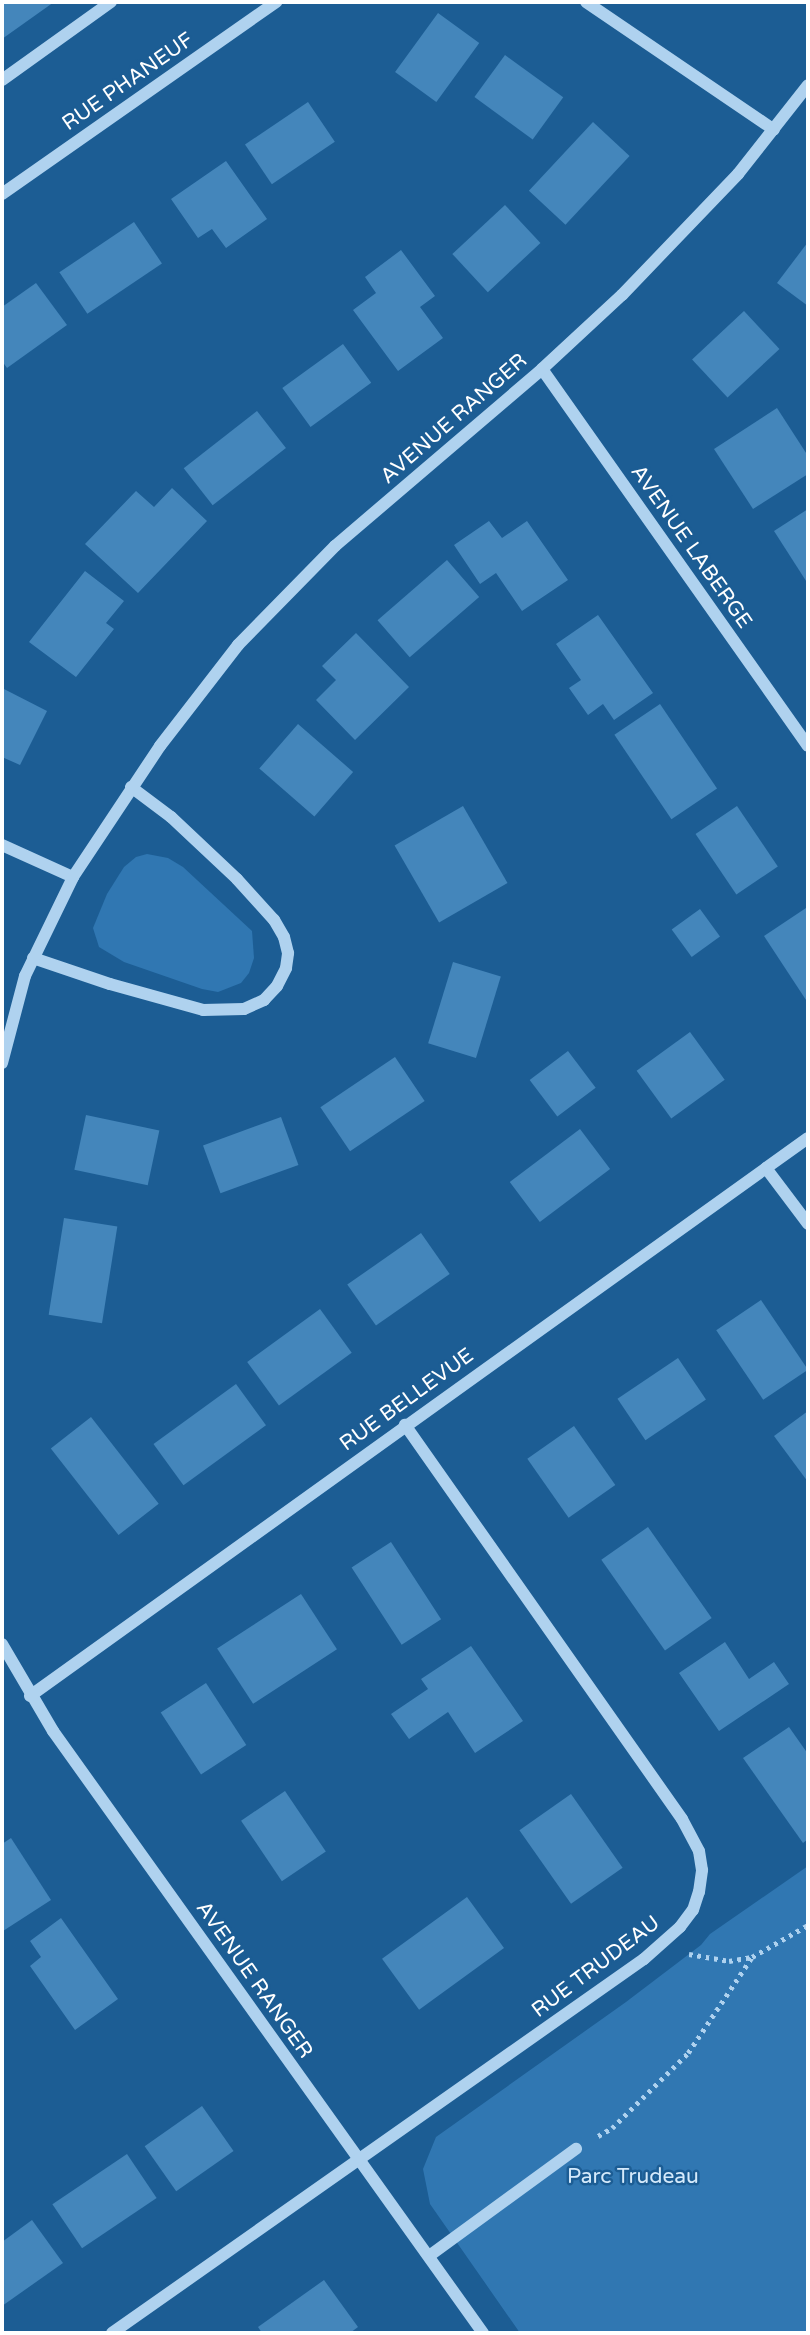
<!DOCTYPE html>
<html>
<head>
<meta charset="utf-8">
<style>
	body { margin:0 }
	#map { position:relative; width:810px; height:2335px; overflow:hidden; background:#1c5d94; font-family:"Varela Round",sans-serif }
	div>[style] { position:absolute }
	.green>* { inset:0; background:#3077b2 }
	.building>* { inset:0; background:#4486bb; transform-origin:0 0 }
	.path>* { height:4.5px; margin-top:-2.25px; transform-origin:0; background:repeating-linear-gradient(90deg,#afd2ef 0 3.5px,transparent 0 8.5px) }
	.minor>* { height:12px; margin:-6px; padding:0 6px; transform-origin:6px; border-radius:6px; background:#afd2ef }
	span { translate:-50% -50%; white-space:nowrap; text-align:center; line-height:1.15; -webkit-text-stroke:5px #1c5d94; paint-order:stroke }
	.street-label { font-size:21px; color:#fff }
	.park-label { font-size:21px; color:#d5eafb }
	.frame { position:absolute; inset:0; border:4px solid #fff; pointer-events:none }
</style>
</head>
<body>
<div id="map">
	<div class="green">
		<i style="clip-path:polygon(147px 854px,168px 858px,183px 867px,252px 931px,254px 958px,249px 973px,241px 983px,218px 992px,202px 989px,124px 962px,99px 947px,93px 928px,107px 894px,124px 867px,136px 857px)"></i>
		<i style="clip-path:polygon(808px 1866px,808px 2333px,520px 2333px,430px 2204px,423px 2169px,436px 2137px,626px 2002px,701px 1945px,710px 1934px)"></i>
	</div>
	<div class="building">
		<i style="clip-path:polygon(2px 2px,54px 2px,2px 39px)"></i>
		<i style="left:438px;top:13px;width:51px;height:73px;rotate:36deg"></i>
		<i style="left:505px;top:55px;width:72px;height:52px;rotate:36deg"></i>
		<i style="left:308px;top:102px;width:48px;height:76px;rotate:56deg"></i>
		<i style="left:593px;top:122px;width:50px;height:94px;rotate:43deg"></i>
		<i style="clip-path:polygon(226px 161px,267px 219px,226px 248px,212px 229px,198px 238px,171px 199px)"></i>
		<i style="left:505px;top:205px;width:52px;height:72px;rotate:47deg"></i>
		<i style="left:134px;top:222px;width:50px;height:90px;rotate:56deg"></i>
		<i style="clip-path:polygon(808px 242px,808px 306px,777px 283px)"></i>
		<i style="clip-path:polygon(401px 250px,435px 296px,420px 307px,443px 338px,398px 371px,353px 310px,376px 293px,365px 277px)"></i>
		<i style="clip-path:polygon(36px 283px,67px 325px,7px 368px,2px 361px,2px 307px)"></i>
		<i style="left:744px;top:311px;width:52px;height:71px;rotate:47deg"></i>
		<i style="left:343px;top:344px;width:48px;height:75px;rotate:54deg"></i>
		<i style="clip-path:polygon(777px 408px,808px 456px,808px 474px,753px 509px,714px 449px)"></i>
		<i style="left:257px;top:411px;width:47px;height:93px;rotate:52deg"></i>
		<i style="clip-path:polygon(172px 488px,207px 521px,138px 593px,85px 544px,136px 491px,154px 507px)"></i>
		<i style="clip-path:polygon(808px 509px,808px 584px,774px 531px)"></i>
		<i style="clip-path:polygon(489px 521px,502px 538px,527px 521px,568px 580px,522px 611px,496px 573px,480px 584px,454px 545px)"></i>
		<i style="left:447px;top:560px;width:49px;height:92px;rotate:49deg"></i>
		<i style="clip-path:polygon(85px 571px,124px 601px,106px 623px,114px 629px,76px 677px,29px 642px)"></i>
		<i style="clip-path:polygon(598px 615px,653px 693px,614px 720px,603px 704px,588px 715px,569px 688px,581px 680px,556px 644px)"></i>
		<i style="clip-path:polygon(356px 633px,409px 687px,355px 740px,316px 700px,336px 680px,322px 666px)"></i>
		<i style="clip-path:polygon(2px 688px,47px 711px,20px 765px,2px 757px)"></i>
		<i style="left:660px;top:704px;width:102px;height:55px;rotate:56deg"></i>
		<i style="left:298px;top:724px;width:73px;height:59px;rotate:41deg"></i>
		<i style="left:463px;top:806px;width:89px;height:79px;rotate:60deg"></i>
		<i style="left:737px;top:806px;width:73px;height:50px;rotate:56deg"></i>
		<i style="clip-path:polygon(806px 908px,808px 912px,808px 1003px,764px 936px)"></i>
		<i style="left:700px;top:909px;width:34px;height:35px;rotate:54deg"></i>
		<i style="left:453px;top:962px;width:50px;height:85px;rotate:17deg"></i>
		<i style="left:690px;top:1032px;width:59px;height:66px;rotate:54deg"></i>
		<i style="left:568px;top:1051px;width:46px;height:48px;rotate:53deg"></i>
		<i style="left:395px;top:1057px;width:53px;height:90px;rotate:56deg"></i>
		<i style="left:86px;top:1115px;width:75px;height:56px;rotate:12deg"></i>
		<i style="left:281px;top:1117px;width:51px;height:83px;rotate:70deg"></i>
		<i style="left:580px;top:1129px;width:50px;height:88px;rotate:53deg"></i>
		<i style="left:64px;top:1218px;width:54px;height:98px;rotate:9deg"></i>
		<i style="left:421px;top:1233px;width:50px;height:90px;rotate:55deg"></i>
		<i style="left:761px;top:1300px;width:84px;height:54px;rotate:56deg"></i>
		<i style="left:320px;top:1309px;width:54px;height:90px;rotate:54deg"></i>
		<i style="left:678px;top:1358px;width:50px;height:73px;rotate:56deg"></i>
		<i style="left:236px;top:1384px;width:51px;height:102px;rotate:54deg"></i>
		<i style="clip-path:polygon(808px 1411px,808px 1482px,774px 1436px)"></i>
		<i style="left:91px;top:1417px;width:110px;height:51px;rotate:52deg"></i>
		<i style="left:574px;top:1426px;width:72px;height:57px;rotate:55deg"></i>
		<i style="left:648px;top:1527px;width:111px;height:57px;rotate:55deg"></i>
		<i style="left:391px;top:1542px;width:92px;height:47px;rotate:57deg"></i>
		<i style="left:301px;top:1594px;width:66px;height:100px;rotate:57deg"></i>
		<i style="clip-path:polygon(725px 1642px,749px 1679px,774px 1662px,789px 1684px,719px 1731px,679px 1673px)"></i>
		<i style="clip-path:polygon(471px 1646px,523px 1721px,475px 1753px,448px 1712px,409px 1739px,391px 1714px,428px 1689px,421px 1679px)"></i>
		<i style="left:206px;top:1683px;width:74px;height:54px;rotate:57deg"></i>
		<i style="clip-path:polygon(789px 1727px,808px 1754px,808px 1839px,803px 1843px,743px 1758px)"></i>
		<i style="left:285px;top:1791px;width:73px;height:53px;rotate:56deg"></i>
		<i style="left:571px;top:1794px;width:90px;height:63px;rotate:55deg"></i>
		<i style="clip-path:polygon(11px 1838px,51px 1900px,3px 1931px,2px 1844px)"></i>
		<i style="left:467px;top:1897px;width:63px;height:105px;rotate:54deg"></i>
		<i style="clip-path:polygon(61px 1918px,118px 1999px,75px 2030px,30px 1966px,41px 1957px,30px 1941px)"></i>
		<i style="left:202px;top:2106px;width:55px;height:70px;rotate:55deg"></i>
		<i style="left:127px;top:2154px;width:53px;height:90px;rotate:56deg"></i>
		<i style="clip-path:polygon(32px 2220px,63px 2263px,2px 2306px,2px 2242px)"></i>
		<i style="clip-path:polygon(324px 2280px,358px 2327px,350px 2333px,262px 2333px,258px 2327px)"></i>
	</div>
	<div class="path">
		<i style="left:689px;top:1954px;width:41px;rotate:9.9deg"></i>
		<i style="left:729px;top:1961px;width:23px;rotate:-10deg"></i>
		<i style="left:752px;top:1957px;width:64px;rotate:-29.7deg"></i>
		<i style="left:598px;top:2136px;width:16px;rotate:-30deg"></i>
		<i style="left:612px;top:2128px;width:107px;rotate:-44.6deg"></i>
		<i style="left:688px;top:2053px;width:115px;rotate:-56.3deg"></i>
	</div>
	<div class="minor">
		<i style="left:586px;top:2px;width:227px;rotate:34.2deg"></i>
		<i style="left:2px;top:80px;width:134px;rotate:-35.6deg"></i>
		<i style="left:2px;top:194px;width:335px;rotate:-35deg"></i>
		<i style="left:542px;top:369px;width:461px;rotate:54.8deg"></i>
		<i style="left:2px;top:845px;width:78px;rotate:24.3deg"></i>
		<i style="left:33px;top:958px;width:81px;rotate:18.7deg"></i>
		<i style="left:110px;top:984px;width:97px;rotate:15.6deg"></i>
		<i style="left:203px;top:1010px;width:41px;rotate:-1.4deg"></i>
		<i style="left:244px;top:1009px;width:22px;rotate:-24deg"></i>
		<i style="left:264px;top:1000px;width:19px;rotate:-47deg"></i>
		<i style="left:277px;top:986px;width:20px;rotate:-63deg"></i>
		<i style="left:286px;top:968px;width:15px;rotate:-82deg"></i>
		<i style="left:288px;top:953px;width:16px;rotate:-104deg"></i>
		<i style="left:284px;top:937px;width:20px;rotate:-120deg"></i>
		<i style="left:274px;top:920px;width:55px;rotate:-132.1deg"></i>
		<i style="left:237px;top:879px;width:91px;rotate:-136.8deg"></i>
		<i style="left:171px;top:817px;width:50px;rotate:-143.1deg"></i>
		<i style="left:2px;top:1063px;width:90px;rotate:-75.2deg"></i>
		<i style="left:25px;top:976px;width:110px;rotate:-64.1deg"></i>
		<i style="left:73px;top:877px;width:157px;rotate:-56.4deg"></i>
		<i style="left:160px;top:746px;width:128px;rotate:-52.3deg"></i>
		<i style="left:238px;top:645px;width:139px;rotate:-45.6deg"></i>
		<i style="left:335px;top:546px;width:272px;rotate:-40.5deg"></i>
		<i style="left:542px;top:369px;width:109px;rotate:-42.8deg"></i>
		<i style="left:622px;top:295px;width:168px;rotate:-46.2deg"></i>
		<i style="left:738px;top:174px;width:113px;rotate:-51.8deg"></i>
		<i style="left:766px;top:1168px;width:70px;rotate:53.1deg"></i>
		<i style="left:2px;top:1644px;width:101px;rotate:59.6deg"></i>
		<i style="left:53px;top:1731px;width:740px;rotate:54.46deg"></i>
		<i style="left:30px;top:1696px;width:957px;rotate:-35.65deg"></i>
		<i style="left:429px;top:2256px;width:182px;rotate:-36.1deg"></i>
		<i style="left:112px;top:2333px;width:650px;rotate:-35.11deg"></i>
		<i style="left:644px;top:1959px;width:48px;rotate:-41.6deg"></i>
		<i style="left:680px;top:1927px;width:21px;rotate:-53deg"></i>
		<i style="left:693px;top:1910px;width:19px;rotate:-72deg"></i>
		<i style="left:699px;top:1892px;width:22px;rotate:-82deg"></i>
		<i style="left:702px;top:1870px;width:19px;rotate:-99deg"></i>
		<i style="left:699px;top:1851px;width:36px;rotate:-118deg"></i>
		<i style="left:682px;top:1819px;width:482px;rotate:-125.1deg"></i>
	</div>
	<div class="street-label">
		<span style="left:128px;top:82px;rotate:-35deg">RUE PHANEUF</span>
		<span style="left:454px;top:419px;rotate:-41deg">AVENUE RANGER</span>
		<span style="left:691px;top:547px;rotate:55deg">AVENUE LABERGE</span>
		<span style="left:407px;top:1400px;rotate:-36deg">RUE BELLEVUE</span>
		<span style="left:596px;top:1967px;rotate:-37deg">RUE TRUDEAU</span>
		<span style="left:254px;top:1980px;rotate:55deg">AVENUE RANGER</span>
	</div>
	<div class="park-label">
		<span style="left:633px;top:2177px">Parc Trudeau</span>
	</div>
	<div class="frame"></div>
</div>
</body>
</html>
